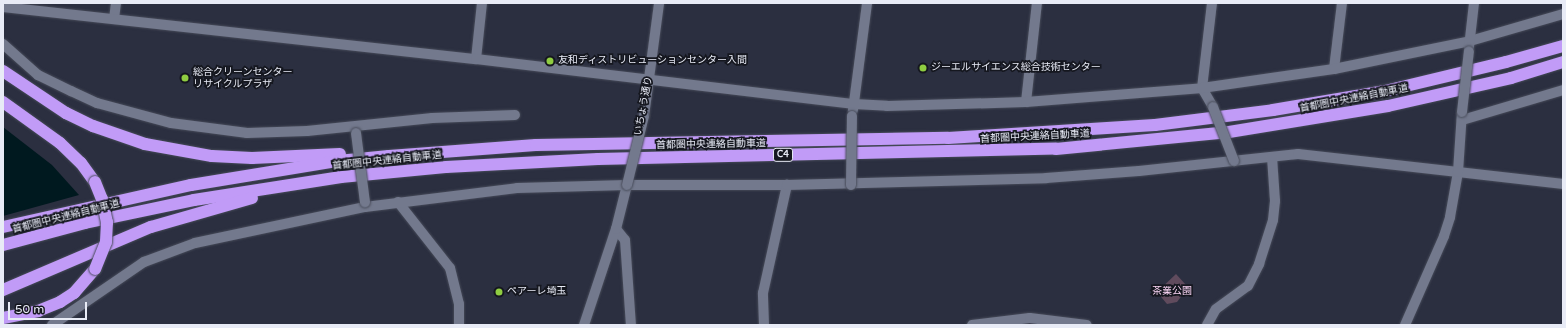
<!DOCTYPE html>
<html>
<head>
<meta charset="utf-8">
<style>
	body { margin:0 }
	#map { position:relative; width:1566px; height:328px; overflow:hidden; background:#2b2f40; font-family:"Varela Round","Noto Sans JP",sans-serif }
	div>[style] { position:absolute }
	.green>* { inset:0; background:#604b5d }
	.water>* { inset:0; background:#00191f }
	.roads { filter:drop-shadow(0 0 1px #464a58) drop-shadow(0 0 1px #464a58) }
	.minor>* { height:10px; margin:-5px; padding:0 5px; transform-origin:5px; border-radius:5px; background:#73798d }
	.tertiary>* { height:10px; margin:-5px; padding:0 5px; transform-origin:5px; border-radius:5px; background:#73798d }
	.motorway>* { height:12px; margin:-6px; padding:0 6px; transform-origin:6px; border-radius:6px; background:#c19bf7 }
	.bridges { filter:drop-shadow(0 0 1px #464a58) drop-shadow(0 0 1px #464a58) }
	.minor-bridge>* { height:10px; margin:-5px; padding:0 5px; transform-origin:5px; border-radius:5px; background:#73798d }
	.tertiary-bridge>* { height:10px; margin:-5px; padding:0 5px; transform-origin:5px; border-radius:5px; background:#73798d }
	.motorway-bridge>* { height:12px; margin:-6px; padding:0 6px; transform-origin:6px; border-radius:6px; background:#c19bf7 }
	.dots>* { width:11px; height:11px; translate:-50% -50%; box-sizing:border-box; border:2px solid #15171f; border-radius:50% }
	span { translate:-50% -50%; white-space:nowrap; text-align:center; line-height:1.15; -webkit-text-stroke:3.5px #15171f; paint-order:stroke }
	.shield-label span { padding:1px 3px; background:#15171f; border:1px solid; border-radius:3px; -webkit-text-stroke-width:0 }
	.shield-label { font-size:9px; color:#e8ebf6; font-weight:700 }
	.poi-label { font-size:10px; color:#e8ebf6 }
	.left { translate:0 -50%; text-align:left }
	.street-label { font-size:10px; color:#e8ebf6 }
	.park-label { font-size:10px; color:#fad5f5 }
	.frame { position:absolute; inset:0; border:4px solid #e8ebf6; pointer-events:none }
	.scale { position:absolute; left:8px; top:302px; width:79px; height:18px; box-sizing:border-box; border:2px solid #e8ebf6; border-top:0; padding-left:5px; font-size:12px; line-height:14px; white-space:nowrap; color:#e8ebf6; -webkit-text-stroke:3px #15171f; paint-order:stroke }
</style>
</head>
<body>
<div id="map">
	<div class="green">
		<i style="clip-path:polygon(1176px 274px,1186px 285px,1186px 290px,1177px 302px,1167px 304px,1157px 292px)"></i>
	</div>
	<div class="water">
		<i style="clip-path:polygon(3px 127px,52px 165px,79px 195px,3px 216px)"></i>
	</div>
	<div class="roads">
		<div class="minor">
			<i style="left:1212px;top:3px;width:86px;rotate:96.7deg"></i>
			<i style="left:1202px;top:88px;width:22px;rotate:60deg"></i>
			<i style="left:114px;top:19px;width:16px;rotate:-83deg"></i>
			<i style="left:3px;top:44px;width:47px;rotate:41.5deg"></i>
			<i style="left:38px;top:75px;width:37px;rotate:26deg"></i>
			<i style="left:71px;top:91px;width:29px;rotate:25deg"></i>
			<i style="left:97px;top:103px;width:77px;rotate:15.1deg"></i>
			<i style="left:171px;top:123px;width:77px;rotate:7.5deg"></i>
			<i style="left:247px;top:133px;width:60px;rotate:-1.9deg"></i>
			<i style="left:307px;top:131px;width:126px;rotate:-5.9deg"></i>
			<i style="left:432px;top:118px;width:83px;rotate:-2.1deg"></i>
			<i style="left:476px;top:59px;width:56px;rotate:-83.9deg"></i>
			<i style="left:1334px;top:69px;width:66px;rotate:-83.1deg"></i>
			<i style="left:1026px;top:102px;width:100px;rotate:-83.7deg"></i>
			<i style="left:1462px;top:120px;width:105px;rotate:-16.5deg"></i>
			<i style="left:398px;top:202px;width:84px;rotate:51.8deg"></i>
			<i style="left:450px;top:268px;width:37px;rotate:76deg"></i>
			<i style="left:459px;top:304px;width:21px;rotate:90deg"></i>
			<i style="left:616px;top:229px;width:14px;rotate:51deg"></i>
			<i style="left:625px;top:240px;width:85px;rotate:86deg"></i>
			<i style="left:52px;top:325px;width:112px;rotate:-34.4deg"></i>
			<i style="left:144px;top:262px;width:54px;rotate:-20.4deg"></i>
			<i style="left:195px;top:243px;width:174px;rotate:-12deg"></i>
			<i style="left:365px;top:207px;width:153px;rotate:-7.1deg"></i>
			<i style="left:517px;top:188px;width:110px;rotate:-1.6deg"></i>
			<i style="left:627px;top:185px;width:160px"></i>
			<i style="left:764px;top:325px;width:32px;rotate:-92deg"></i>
			<i style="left:763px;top:293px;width:111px;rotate:-77.5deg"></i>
			<i style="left:787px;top:185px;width:259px;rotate:-1.5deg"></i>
			<i style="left:1046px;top:178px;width:93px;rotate:-4.3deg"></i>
			<i style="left:1139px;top:171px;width:160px;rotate:-6.1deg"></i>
			<i style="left:1298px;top:154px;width:161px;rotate:6.4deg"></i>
			<i style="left:1207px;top:325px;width:18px;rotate:-61deg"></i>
			<i style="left:1216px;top:309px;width:39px;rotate:-36deg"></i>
			<i style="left:1248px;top:286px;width:25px;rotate:-63deg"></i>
			<i style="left:1259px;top:264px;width:46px;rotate:-72.3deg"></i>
			<i style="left:1273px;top:220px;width:19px;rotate:-84deg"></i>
			<i style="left:1275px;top:201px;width:44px;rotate:-93.9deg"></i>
		</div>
		<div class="tertiary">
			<i style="left:3px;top:7px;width:476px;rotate:6.3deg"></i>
			<i style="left:476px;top:59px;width:381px;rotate:6.8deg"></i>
			<i style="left:854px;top:104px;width:33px;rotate:3deg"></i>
			<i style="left:887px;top:106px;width:139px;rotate:-1.6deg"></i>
			<i style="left:1026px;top:102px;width:177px;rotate:-4.5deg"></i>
			<i style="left:1202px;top:88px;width:133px;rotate:-8.2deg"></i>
			<i style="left:1334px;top:69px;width:139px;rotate:-11.6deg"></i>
			<i style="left:1470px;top:41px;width:97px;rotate:-16.2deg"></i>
			<i style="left:1469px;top:47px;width:44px;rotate:-83.5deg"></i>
			<i style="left:853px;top:110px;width:108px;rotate:-82.5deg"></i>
			<i style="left:644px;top:116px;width:114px;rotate:-82.4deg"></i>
			<i style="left:1458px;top:172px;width:106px;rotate:6.5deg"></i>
			<i style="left:584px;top:325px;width:101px;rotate:-71.6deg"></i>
			<i style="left:616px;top:229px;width:45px;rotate:-76deg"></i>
			<i style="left:972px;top:325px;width:58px;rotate:-6.9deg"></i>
			<i style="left:1030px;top:318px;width:57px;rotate:7deg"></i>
			<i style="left:1405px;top:325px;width:97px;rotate:-66.3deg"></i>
			<i style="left:1444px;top:236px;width:20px;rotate:-72deg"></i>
			<i style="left:1450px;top:217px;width:46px;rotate:-79.9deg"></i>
			<i style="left:1458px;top:172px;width:60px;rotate:-86.2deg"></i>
		</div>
		<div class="motorway">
			<i style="left:3px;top:71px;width:76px;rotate:33.7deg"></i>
			<i style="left:66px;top:113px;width:30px;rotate:26deg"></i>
			<i style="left:93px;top:126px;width:55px;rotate:19.1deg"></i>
			<i style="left:145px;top:144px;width:68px;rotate:10.2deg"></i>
			<i style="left:212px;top:156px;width:40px;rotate:2.9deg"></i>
			<i style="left:252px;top:158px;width:88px;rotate:-2.6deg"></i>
			<i style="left:3px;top:102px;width:70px;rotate:35.7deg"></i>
			<i style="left:60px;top:143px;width:29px;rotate:44deg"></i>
			<i style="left:81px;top:163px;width:24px;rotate:54deg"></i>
			<i style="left:3px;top:227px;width:193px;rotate:-12.6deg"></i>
			<i style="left:191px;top:185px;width:149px;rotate:-9.3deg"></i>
			<i style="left:338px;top:161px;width:51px;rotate:-5.6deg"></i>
			<i style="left:389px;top:156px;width:147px;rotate:-4.3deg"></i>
			<i style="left:536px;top:145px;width:412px;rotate:-1deg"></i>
			<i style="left:948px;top:138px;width:207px;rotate:-3.6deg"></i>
			<i style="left:1155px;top:125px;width:119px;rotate:-7.2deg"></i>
			<i style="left:1273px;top:110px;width:114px;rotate:-9.6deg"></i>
			<i style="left:1385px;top:91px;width:124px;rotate:-13.5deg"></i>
			<i style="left:1506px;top:62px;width:59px;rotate:-15.7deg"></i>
			<i style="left:3px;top:245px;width:85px;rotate:-15deg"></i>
			<i style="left:85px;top:223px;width:111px;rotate:-11.9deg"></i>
			<i style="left:194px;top:200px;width:149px;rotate:-8.9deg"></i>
			<i style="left:341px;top:177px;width:105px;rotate:-5.4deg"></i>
			<i style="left:446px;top:167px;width:152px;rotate:-3deg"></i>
			<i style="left:598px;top:159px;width:458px;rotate:-1.3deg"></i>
			<i style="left:1056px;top:149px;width:174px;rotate:-5.6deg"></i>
			<i style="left:1229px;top:132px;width:161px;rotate:-9.3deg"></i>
			<i style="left:1388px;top:106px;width:126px;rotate:-12.8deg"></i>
			<i style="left:1511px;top:78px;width:54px;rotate:-17.1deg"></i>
			<i style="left:3px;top:290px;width:161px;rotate:-23.1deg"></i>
			<i style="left:151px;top:227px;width:105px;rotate:-16deg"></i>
			<i style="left:3px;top:318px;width:36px;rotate:-11deg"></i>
			<i style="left:38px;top:311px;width:24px;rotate:-22deg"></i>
			<i style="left:60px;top:302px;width:17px;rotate:-33deg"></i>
			<i style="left:74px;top:293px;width:32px;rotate:-49deg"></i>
		</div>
	</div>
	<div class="bridges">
		<div class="minor-bridge">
			<i style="left:1213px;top:107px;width:58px;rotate:68.7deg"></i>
			<i style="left:356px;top:133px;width:70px;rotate:82.6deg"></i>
			<i style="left:851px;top:185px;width:69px;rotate:-89.2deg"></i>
		</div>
		<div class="tertiary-bridge">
			<i style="left:1462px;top:112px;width:61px;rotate:-83.5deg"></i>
			<i style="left:627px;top:185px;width:71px;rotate:-76.2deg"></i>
		</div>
		<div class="motorway-bridge">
			<i style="left:95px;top:182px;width:18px;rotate:68deg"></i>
			<i style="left:102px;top:199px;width:24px;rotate:78deg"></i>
			<i style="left:107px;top:222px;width:20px;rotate:93deg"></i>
			<i style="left:106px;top:242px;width:29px;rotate:112deg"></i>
		</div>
	</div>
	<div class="dots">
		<i style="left:550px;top:61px;background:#8fcd41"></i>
		<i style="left:923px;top:68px;background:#8fcd41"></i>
		<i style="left:185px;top:78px;background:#8fcd41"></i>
		<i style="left:499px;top:292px;background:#8fcd41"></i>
	</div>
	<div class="shield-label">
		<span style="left:783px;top:155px">C4</span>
	</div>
	<div class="poi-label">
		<span class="left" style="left:558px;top:61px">友和ディストリビューションセンター入間</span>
		<span class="left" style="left:931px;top:68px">ジーエルサイエンス総合技術センター</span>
		<span class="left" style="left:193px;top:78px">総合クリーンセンター<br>リサイクルプラザ</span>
		<span class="left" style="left:507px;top:292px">ペアーレ埼玉</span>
	</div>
	<div class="street-label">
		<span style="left:1354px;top:99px;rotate:-11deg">首都圏中央連絡自動車道</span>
		<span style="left:644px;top:106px;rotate:-79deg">いちょう通り</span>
		<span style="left:1035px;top:137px;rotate:-3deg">首都圏中央連絡自動車道</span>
		<span style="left:711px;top:145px;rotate:-1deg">首都圏中央連絡自動車道</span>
		<span style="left:387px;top:161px;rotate:-6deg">首都圏中央連絡自動車道</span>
		<span style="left:66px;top:217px;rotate:-14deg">首都圏中央連絡自動車道</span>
	</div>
	<div class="park-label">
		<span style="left:1172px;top:292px">茶業公園</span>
	</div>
	<div class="frame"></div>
	<div class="scale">50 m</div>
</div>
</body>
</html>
